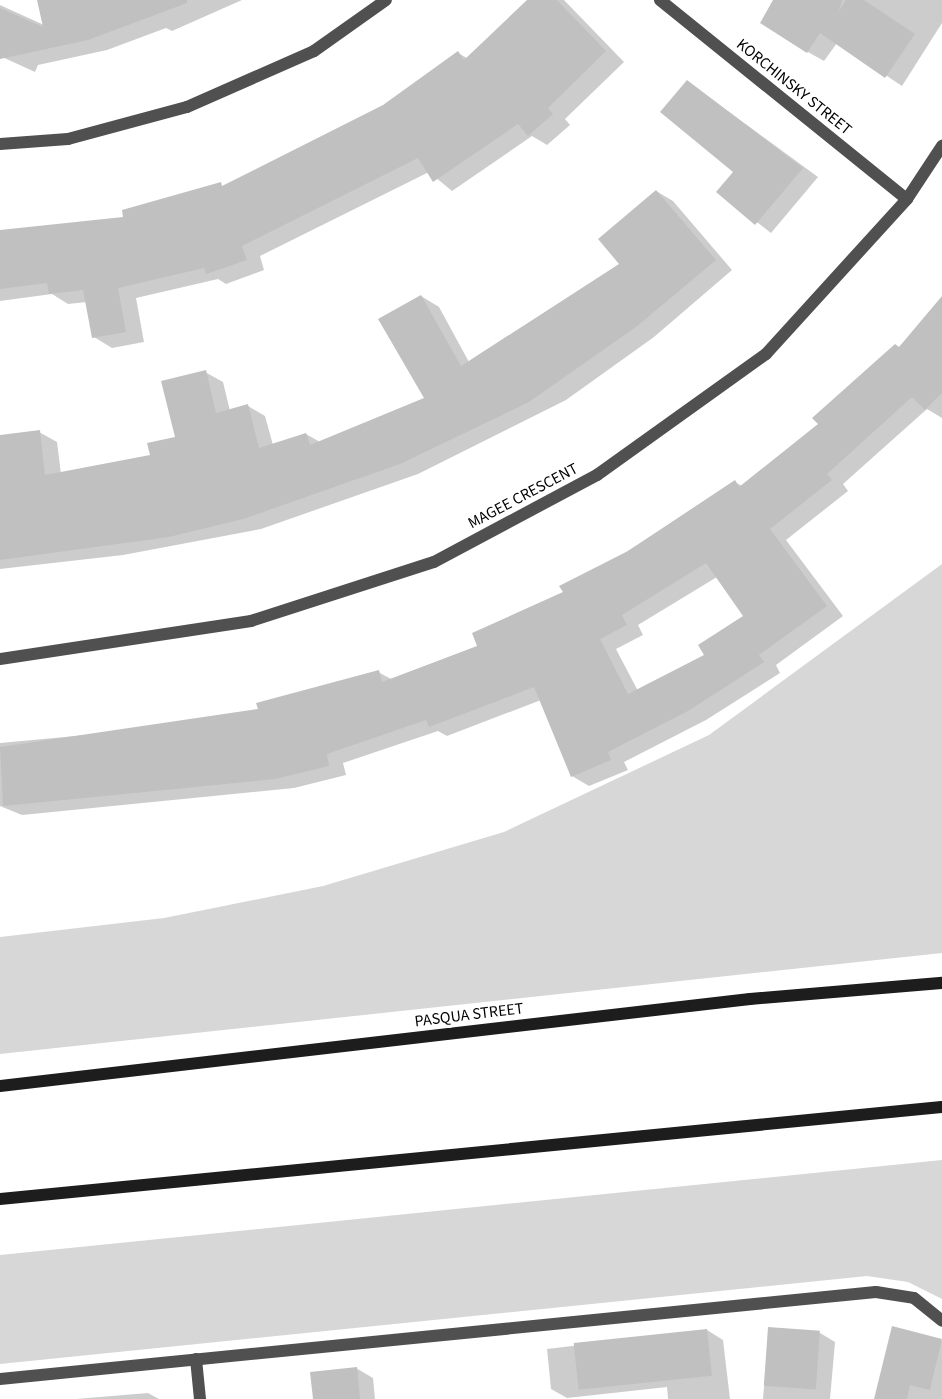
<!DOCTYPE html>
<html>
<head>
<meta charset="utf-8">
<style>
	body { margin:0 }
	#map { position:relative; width:942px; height:1399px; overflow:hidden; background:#fff; font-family:"Source Sans 3",sans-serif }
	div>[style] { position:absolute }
	.green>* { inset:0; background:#d7d7d7 }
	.shadow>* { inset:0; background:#0003 }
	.building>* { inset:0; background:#c0c0c0; transform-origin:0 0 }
	.service>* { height:12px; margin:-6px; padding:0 6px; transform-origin:6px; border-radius:6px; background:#505050 }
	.minor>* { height:12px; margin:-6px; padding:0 6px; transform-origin:6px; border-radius:6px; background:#505050 }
	.secondary>* { height:12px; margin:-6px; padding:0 6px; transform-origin:6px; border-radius:6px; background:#1d1d1d }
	span { translate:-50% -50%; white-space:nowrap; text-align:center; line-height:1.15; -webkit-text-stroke:6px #fff; paint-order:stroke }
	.street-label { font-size:16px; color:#000 }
</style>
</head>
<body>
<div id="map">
	<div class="green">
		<i style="clip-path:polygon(942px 564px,942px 953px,0 1054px,0 937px,164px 918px,323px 886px,504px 832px,709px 735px)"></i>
		<i style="clip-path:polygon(942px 1160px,942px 1299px,908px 1282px,867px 1276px,0 1364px,0 1255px)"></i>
	</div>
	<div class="shadow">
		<i style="clip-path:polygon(41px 0,242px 0,172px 31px,166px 28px,107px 50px,38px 65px,35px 72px,0 56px,0 5px,44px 25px)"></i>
		<i style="clip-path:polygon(529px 0,564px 0,624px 62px,565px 119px,570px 125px,547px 145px,532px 136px,452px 191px,429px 172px,260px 256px,264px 270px,226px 284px,218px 279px,136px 298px,144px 342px,112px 348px,94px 337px,87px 302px,68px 304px,52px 294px,0 301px,0 232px,125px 218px,225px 186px,384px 107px,458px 53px,467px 58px)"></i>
		<i style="clip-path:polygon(777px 0,942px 0,942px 23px,902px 86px,837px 43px,824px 61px,808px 52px)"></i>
		<i style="clip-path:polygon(687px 81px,818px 177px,771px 233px,718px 192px,735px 172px)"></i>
		<i style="clip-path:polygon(656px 191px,673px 201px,732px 270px,654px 337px,566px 400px,418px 474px,261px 529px,123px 555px,0 569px,0 436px,39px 432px,57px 442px,61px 474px,152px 457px,176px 438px,205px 372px,223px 382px,230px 411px,248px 406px,265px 416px,273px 445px,306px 434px,320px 442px,426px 399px,421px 296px,439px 307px,469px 362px,621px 264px)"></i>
		<i style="clip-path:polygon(evenodd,942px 298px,942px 418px,927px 409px,843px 484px,848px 491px,786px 540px,843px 616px,776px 665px,780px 673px,706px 720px,624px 762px,628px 770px,589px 786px,572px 776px,541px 700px,447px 736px,438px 731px,343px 763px,346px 775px,294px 788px,22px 815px,0 806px,0 743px,173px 727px,260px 710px,378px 672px,393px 680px,479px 647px,735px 482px,742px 486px,821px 425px,900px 348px,942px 298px,717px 577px,745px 616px,706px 656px,638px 691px,616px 649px,643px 635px,638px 625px,717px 577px)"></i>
		<i style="clip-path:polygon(769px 1328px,820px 1333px,835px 1342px,830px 1399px,763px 1399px)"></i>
		<i style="clip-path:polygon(893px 1328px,942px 1341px,942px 1399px,875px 1399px)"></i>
		<i style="clip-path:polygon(707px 1330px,723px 1340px,730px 1399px,668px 1399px,667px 1387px,567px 1398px,551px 1389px,547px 1349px)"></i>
		<i style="clip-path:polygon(356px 1368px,373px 1378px,375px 1399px,315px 1399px)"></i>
		<i style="clip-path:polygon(148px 1393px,159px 1399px,76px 1399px)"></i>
	</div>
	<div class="building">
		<i style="clip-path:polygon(37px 0,187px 0,187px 3px,88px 40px,0 59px,0 8px,43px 27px)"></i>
		<i style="clip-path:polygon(527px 0,557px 0,606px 51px,548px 108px,553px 114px,528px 136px,518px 124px,433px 182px,418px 158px,242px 246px,247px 260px,206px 274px,204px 268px,118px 288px,126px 332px,92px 338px,83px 290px,49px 294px,47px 283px,0 289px,0 230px,123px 217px,122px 210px,221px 182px,222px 186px,383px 105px,458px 51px,464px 60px)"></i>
		<i style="clip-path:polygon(773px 0,842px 0,839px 11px,846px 0,864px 0,915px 34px,885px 78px,820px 33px,807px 53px,760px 23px)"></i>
		<i style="clip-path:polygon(687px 80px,803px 168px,755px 225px,716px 192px,733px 172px,660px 112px)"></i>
		<i style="clip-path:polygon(656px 190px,716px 260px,636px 327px,529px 402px,400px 464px,243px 519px,169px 537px,0 560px,0 435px,40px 430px,45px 475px,150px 455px,147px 443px,175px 437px,161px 381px,206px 370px,216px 413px,248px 404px,259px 448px,306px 433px,310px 445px,424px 398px,378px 319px,421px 295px,461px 366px,619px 264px,598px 239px)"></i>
		<i style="clip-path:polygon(evenodd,942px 296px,942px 393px,925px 410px,912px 397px,827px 474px,832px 480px,770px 529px,827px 606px,759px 655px,764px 662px,688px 711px,608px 752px,611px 760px,571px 777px,534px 687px,429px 727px,426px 720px,327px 754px,329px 766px,275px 779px,3px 806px,0 747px,258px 709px,256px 703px,379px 670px,382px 682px,477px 646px,472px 633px,563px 592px,559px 586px,628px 551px,735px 480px,739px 487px,818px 424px,812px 418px,895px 344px,899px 347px,942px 296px,706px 563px,743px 616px,698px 645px,704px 655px,628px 694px,600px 639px,627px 625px,622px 615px,706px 563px)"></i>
		<i style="clip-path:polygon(892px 1326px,942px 1339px,930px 1390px,910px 1385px,907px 1399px,874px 1399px)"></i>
		<i style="left:768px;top:1327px;width:52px;height:59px;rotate:4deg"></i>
		<i style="left:707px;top:1329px;width:47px;height:134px;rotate:84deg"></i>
		<i style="clip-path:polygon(357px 1367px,360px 1399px,313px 1399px,310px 1372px)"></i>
	</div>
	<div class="service">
		<i style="left:196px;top:1359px;width:40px;rotate:84.3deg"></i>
		<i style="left:0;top:1379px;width:880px;rotate:-5.67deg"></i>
		<i style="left:876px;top:1292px;width:38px;rotate:9deg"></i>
		<i style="left:914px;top:1298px;width:36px;rotate:39deg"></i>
	</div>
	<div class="minor">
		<i style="left:660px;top:0;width:317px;rotate:38.9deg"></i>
		<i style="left:0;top:144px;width:68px;rotate:-4.2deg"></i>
		<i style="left:68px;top:139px;width:123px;rotate:-15.1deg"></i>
		<i style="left:187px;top:107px;width:139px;rotate:-23.8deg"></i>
		<i style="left:314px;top:51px;width:88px;rotate:-35.3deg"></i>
		<i style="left:0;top:659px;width:254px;rotate:-8.6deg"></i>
		<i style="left:251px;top:621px;width:192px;rotate:-17.9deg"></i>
		<i style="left:434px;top:562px;width:185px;rotate:-28.1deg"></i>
		<i style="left:597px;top:475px;width:208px;rotate:-35.6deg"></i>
		<i style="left:766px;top:354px;width:210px;rotate:-47.7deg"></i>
		<i style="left:907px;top:199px;width:64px;rotate:-56.6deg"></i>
	</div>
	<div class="secondary">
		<i style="left:0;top:1086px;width:755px;rotate:-6.62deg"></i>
		<i style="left:750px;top:999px;width:193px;rotate:-4.8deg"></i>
		<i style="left:0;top:1199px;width:946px;rotate:-5.58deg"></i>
	</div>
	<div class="street-label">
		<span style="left:794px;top:87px;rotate:39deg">KORCHINSKY STREET</span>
		<span style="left:523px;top:496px;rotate:-28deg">MAGEE CRESCENT</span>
		<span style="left:469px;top:1015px;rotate:-7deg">PASQUA STREET</span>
	</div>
</div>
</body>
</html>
